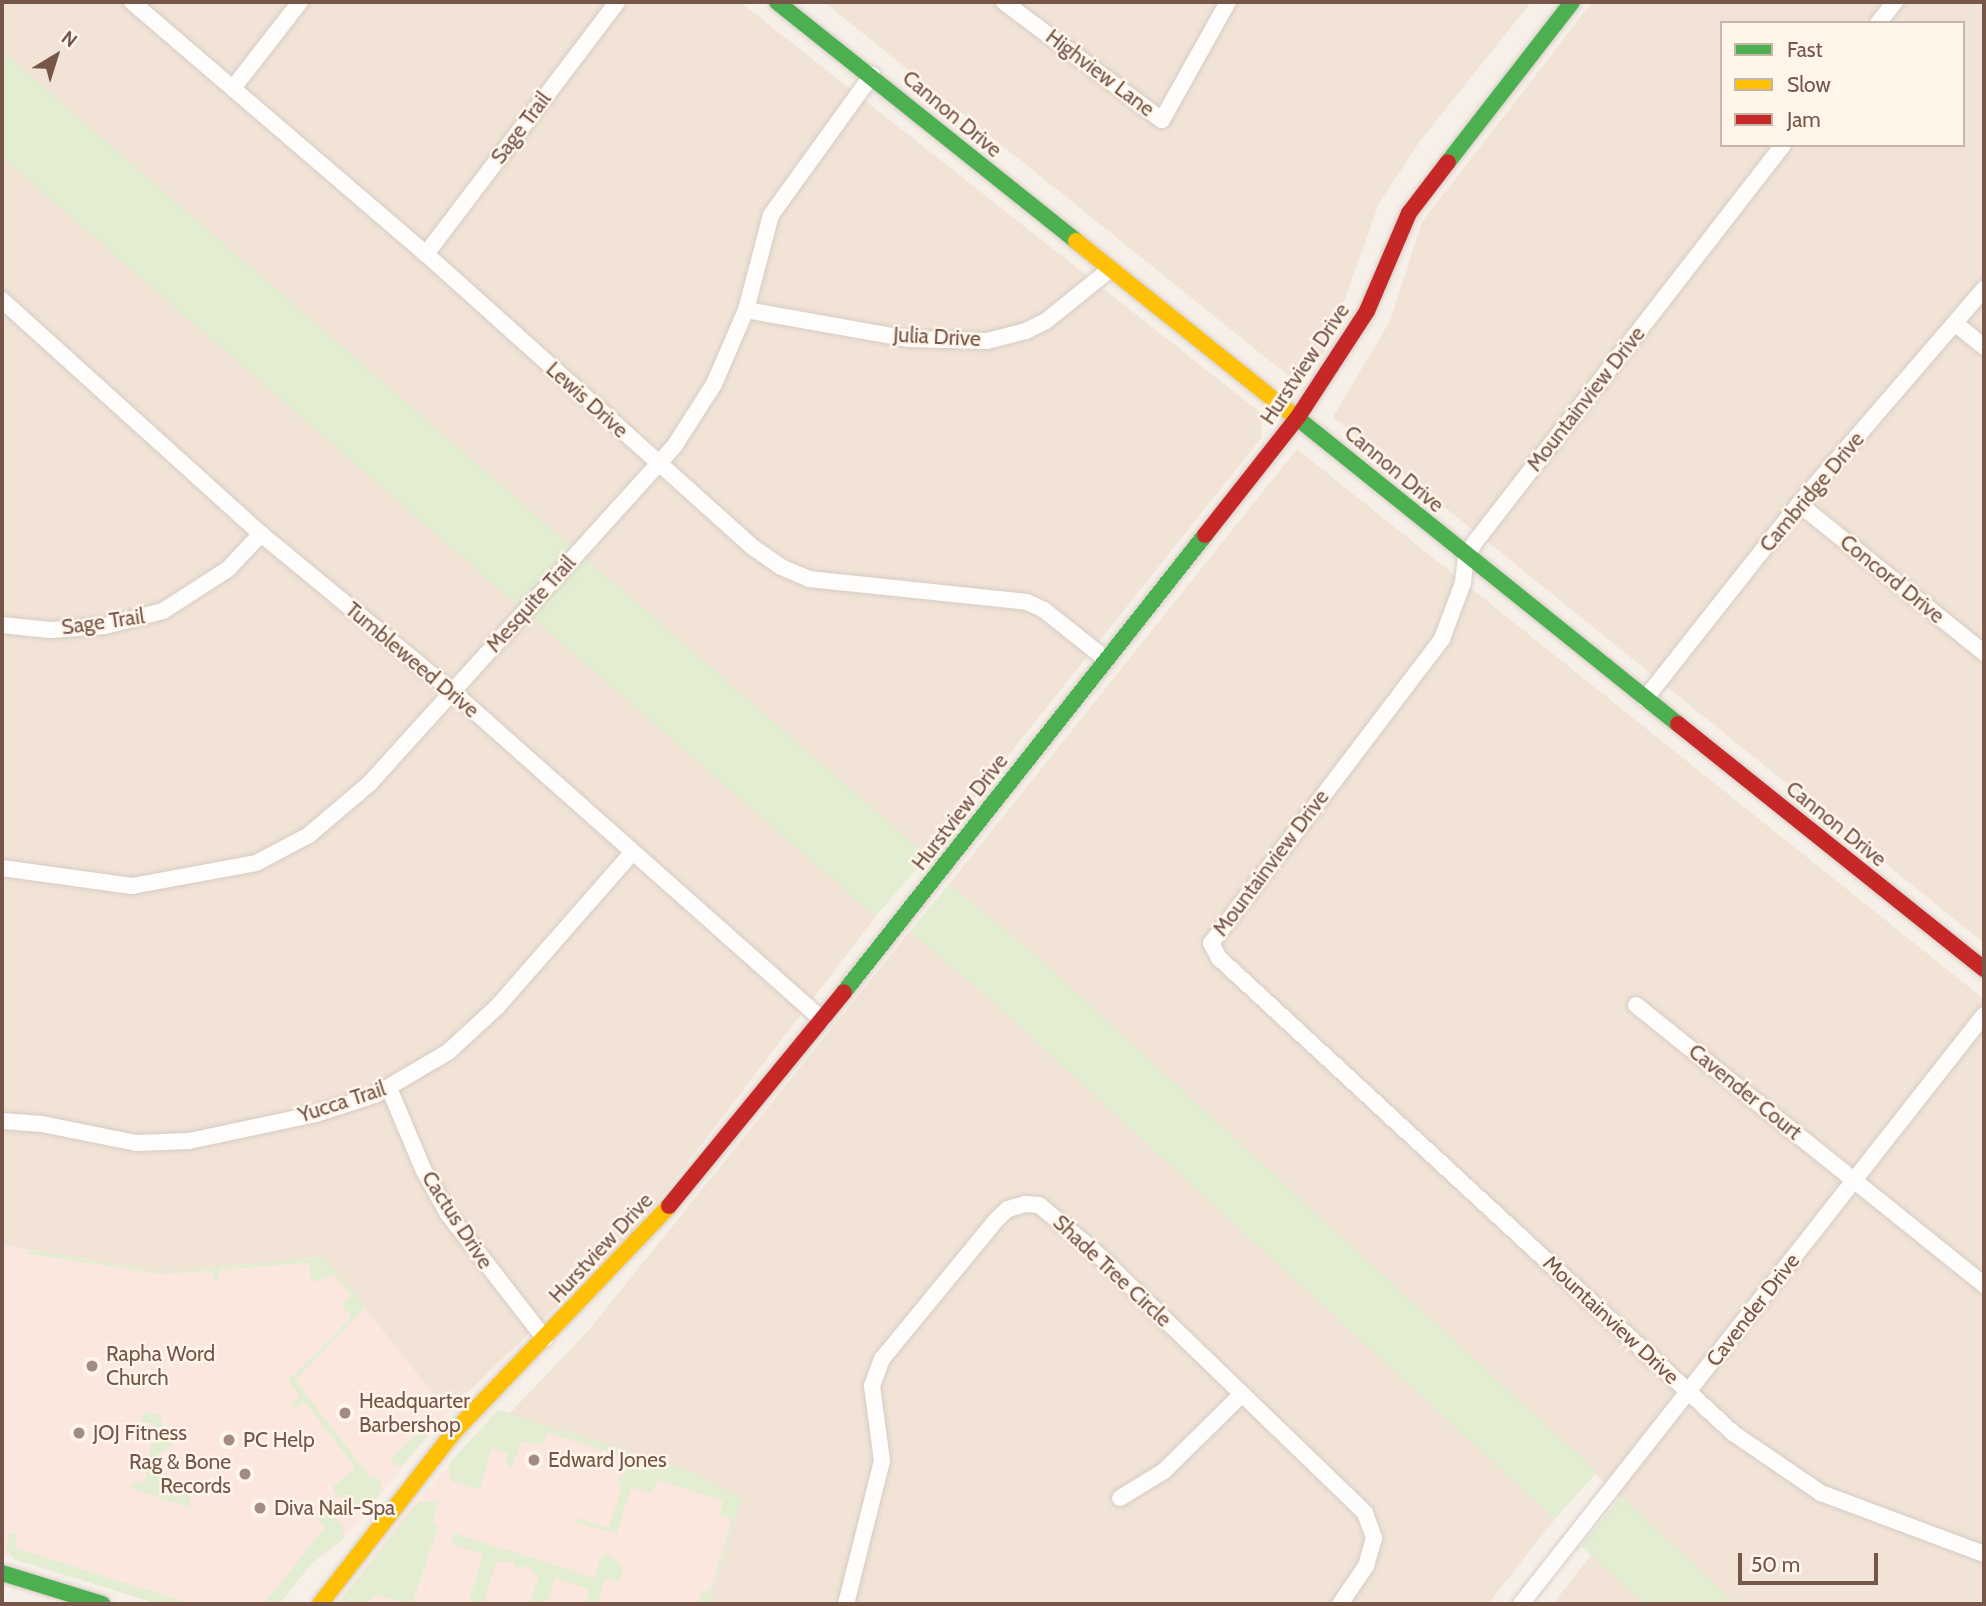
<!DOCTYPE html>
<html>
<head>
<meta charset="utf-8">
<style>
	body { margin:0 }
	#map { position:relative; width:1986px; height:1606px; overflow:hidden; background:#f7f0e8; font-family:Cabin,sans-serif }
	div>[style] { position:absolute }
	.residential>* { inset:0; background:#f1e3d5 }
	.commercial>* { inset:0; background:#fbe7de }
	.green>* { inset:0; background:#e3edd2; transform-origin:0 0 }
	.roads { filter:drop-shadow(0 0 2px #d5ccc5) drop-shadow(0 0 2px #d5ccc5) }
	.street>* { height:16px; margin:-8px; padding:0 8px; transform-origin:8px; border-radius:8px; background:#fefdfc }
	.fast>* { height:16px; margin:-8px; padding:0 8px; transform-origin:8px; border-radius:8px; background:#4caf50 }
	.slow>* { height:16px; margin:-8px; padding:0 8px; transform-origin:8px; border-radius:8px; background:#ffc107 }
	.jam>* { height:16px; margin:-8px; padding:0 8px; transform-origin:8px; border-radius:8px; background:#c62828 }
	.dots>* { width:19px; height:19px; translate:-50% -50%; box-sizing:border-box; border:4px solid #fff5e9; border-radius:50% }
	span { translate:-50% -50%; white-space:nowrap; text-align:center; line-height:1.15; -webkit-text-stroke:5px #fff5e9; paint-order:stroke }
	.street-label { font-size:21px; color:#755648 }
	.poi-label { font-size:21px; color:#755648 }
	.left { translate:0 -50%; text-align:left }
	.right { translate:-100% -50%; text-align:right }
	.frame { position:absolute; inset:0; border:4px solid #755648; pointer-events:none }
	.legend { position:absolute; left:1720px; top:21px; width:245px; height:126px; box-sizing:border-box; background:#fff5e9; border:2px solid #c8b5a9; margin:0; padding:9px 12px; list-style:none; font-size:21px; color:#755648 }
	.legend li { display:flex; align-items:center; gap:14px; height:35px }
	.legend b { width:35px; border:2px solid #c8b5a9 }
	.north { position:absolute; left:21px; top:21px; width:70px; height:70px; -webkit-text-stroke:5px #fff5e9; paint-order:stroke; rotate:38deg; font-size:19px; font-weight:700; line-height:28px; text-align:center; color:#755648 }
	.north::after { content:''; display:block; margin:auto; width:24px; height:32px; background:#755648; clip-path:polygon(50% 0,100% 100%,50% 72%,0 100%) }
	.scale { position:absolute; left:1738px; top:1553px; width:140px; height:32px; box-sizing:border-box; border:4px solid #755648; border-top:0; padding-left:9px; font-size:21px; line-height:24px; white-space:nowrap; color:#755648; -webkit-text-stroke:5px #fff5e9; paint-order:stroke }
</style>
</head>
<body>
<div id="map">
	<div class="residential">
		<i style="clip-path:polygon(2px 2px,740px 2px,1261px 413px,1262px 437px,925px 860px,2px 51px)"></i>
		<i style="clip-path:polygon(824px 2px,1531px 2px,1420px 141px,1379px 203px,1327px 349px,1296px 382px)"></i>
		<i style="clip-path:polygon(evenodd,1592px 2px,1984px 2px,1984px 943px,1333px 417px,1390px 321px,1422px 222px,1592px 2px,1722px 23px,1963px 23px,1963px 145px,1722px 145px,1722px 23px)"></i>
		<i style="clip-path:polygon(2px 131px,883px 907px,640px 1225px,448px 1412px,323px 1257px,163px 1272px,2px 1245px)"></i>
		<i style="clip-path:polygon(1297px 449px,1984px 999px,1984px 1604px,1736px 1604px,1031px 951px,949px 884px)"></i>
		<i style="clip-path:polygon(910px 931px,992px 1001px,1555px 1519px,1488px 1604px,709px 1604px,742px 1499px,692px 1472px,509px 1414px,588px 1331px)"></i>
		<i style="clip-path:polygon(1591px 1555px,1644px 1604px,1553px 1604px)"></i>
	</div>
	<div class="commercial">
		<i style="clip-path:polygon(2px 1245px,163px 1272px,324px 1257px,448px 1412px,342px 1541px,312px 1563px,279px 1604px,158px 1604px,2px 1554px)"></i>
		<i style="clip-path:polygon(498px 1410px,692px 1472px,742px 1499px,709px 1604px,337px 1604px,397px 1525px)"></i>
	</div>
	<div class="green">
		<i style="left:2px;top:51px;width:1227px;height:80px;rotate:41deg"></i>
		<i style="clip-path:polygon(949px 884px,1031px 951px,1597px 1472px,1555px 1519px,992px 1001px,910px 931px)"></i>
		<i style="clip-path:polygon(30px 1250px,163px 1272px,324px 1257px,366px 1307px,295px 1380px,370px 1477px,374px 1474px,381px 1482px,381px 1492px,367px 1509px,360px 1511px,334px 1492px,333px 1486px,356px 1468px,305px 1402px,296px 1407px,292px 1404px,300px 1396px,288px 1381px,351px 1317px,342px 1305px,351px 1296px,334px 1275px,317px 1282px,310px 1277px,309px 1263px,302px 1263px,220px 1270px,217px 1284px,211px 1271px,161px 1274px,29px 1254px)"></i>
		<i style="clip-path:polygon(498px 1410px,692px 1472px,742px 1499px,709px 1604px,698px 1604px,701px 1592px,710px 1591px,732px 1519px,719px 1515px,723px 1501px,657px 1480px,652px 1493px,631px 1488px,617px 1533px,576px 1523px,577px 1518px,609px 1528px,621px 1489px,617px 1477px,623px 1478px,629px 1459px,547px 1432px,542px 1446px,521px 1441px,512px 1468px,507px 1465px,507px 1453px,492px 1448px,479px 1490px,453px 1482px,448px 1469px,451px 1461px)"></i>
		<i style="clip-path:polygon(144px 1411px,159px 1415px,172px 1445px,158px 1454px,174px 1496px,188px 1492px,190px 1508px,130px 1488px,133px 1482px,145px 1484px,154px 1424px,141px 1421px)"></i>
		<i style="clip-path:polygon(425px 1425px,427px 1436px,403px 1465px,396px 1466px,391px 1459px)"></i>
		<i style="clip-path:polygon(1621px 1496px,1736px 1604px,1644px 1604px,1581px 1546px)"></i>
		<i style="clip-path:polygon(439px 1501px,432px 1522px,439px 1525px,412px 1604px,373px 1595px,369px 1603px,338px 1604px,418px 1502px)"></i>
		<i style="clip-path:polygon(318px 1514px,331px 1515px,343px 1525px,344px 1538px,312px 1563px,279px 1604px,264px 1604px,325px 1527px,316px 1518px)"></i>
		<i style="clip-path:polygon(16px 1533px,16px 1548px,191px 1604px,158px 1604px,14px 1559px,7px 1550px,9px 1535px)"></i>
		<i style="clip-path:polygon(454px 1533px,594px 1578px,602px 1555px,607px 1554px,621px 1563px,623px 1573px,618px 1582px,605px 1578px,597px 1604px,585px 1604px,590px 1589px,555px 1578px,546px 1604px,530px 1604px,539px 1575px,531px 1573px,532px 1567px,514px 1567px,515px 1562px,496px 1562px,483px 1604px,468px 1604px,483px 1555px,451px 1544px)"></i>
	</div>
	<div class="roads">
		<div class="street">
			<i style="left:132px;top:2px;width:387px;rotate:40.6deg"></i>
			<i style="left:426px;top:254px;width:440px;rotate:41.9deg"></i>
			<i style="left:754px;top:548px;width:33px;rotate:35deg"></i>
			<i style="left:781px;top:567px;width:30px;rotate:23deg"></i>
			<i style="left:809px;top:579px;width:219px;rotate:6deg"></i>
			<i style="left:1027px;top:602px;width:19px;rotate:25deg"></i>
			<i style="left:1044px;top:610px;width:80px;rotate:38.4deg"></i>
			<i style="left:1004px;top:2px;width:197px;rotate:36.8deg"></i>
			<i style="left:1162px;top:120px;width:135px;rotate:-60.8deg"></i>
			<i style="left:1878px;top:23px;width:27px;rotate:-51deg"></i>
			<i style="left:233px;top:88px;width:109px;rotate:-52.1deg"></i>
			<i style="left:1783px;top:145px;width:499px;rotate:127.8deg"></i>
			<i style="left:1477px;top:539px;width:21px;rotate:121deg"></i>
			<i style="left:1466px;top:557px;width:26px;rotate:97deg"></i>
			<i style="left:1463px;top:583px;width:60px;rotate:110.6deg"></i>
			<i style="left:1442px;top:639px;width:382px;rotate:127.2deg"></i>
			<i style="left:1211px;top:943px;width:17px;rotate:62deg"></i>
			<i style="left:1219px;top:958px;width:700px;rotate:42.74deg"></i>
			<i style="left:1733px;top:1433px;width:107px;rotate:34.3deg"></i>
			<i style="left:1821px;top:1493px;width:174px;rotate:20.5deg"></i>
			<i style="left:426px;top:254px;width:316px;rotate:-52.8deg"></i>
			<i style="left:2px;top:300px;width:349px;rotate:42.1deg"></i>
			<i style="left:261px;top:534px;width:249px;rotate:39.5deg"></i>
			<i style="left:453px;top:692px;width:494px;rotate:41.6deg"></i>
			<i style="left:746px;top:310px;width:166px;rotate:10.1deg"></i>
			<i style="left:909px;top:339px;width:78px;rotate:1.5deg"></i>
			<i style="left:987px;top:341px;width:40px;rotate:-14.4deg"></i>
			<i style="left:1026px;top:331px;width:22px;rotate:-27deg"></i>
			<i style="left:1046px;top:321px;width:80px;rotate:-38.9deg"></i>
			<i style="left:1956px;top:324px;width:36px;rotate:39deg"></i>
			<i style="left:1799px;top:504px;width:238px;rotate:38.8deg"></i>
			<i style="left:2px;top:625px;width:48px;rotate:5.9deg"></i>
			<i style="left:50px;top:630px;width:55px;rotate:-4.2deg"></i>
			<i style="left:105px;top:626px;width:60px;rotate:-14.5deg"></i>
			<i style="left:163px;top:611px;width:77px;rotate:-32.9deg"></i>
			<i style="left:228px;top:569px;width:48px;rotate:-46.7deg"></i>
			<i style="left:1645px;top:699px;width:248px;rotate:-51.7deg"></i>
			<i style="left:1799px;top:504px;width:284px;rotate:-49.3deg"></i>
			<i style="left:2px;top:868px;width:131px;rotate:7.9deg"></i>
			<i style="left:132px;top:886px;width:126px;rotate:-10.5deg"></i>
			<i style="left:256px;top:863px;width:60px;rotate:-27.8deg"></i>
			<i style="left:309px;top:835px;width:80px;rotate:-40.4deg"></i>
			<i style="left:370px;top:783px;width:455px;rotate:-47.9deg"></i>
			<i style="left:675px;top:445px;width:72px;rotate:-57.4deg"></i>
			<i style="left:714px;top:384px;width:81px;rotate:-66.6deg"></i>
			<i style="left:746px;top:310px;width:98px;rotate:-75.3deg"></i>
			<i style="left:771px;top:215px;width:173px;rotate:-54.2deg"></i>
			<i style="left:1636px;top:1005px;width:447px;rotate:38.8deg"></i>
			<i style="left:389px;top:1088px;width:88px;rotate:67.2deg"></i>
			<i style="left:423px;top:1169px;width:51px;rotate:60.9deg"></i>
			<i style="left:448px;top:1214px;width:158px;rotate:52.2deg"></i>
			<i style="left:2px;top:1121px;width:40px;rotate:4.3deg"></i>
			<i style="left:42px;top:1124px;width:96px;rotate:11.4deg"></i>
			<i style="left:136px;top:1143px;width:53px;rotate:-2.2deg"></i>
			<i style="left:189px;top:1141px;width:130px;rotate:-12deg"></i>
			<i style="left:316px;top:1114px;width:62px;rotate:-17.9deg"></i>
			<i style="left:375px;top:1095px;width:85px;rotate:-30.5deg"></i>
			<i style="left:448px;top:1052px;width:67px;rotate:-42.6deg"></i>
			<i style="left:497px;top:1007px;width:205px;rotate:-48.8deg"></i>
			<i style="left:1120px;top:1498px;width:52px;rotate:-31.5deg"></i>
			<i style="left:1164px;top:1471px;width:110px;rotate:-44.6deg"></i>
			<i style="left:846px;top:1604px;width:147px;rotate:-75.9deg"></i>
			<i style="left:882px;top:1461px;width:76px;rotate:-97.6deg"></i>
			<i style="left:872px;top:1386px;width:29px;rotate:-70deg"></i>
			<i style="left:882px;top:1359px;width:180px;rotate:-50.6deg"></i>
			<i style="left:996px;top:1220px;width:16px;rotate:-43deg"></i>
			<i style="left:1008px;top:1209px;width:18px;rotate:-16deg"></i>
			<i style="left:1025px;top:1204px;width:14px;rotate:4deg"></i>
			<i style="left:1039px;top:1205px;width:69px;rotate:39.7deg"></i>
			<i style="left:1092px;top:1249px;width:380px;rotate:44deg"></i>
			<i style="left:1365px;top:1513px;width:27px;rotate:70deg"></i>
			<i style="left:1374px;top:1538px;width:29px;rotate:106deg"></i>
			<i style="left:1366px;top:1566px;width:46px;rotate:124.4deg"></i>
			<i style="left:1521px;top:1604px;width:749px;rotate:-51.83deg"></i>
		</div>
		<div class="fast">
			<i style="left:777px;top:2px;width:383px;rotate:38.6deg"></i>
			<i style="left:1448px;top:162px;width:202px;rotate:-52.2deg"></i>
			<i style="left:1291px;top:413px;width:496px;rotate:38.8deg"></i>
			<i style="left:844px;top:992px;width:582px;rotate:-51.69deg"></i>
			<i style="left:2px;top:1573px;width:105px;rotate:17.2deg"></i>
		</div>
		<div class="slow">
			<i style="left:1076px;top:241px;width:275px;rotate:38.7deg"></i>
			<i style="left:320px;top:1604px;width:218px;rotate:-52.1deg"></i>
			<i style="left:454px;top:1432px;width:312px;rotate:-46.4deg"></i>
		</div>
		<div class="jam">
			<i style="left:1205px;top:535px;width:150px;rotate:-51.8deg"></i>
			<i style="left:1298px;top:417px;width:126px;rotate:-56.9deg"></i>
			<i style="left:1367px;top:311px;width:107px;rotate:-66.8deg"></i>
			<i style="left:1409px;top:213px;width:64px;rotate:-52.6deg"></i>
			<i style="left:1678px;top:724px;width:392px;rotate:38.7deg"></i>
			<i style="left:669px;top:1206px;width:276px;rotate:-50.7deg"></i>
		</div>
	</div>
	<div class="dots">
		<i style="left:92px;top:1366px;background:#a28c80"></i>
		<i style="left:345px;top:1413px;background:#a28c80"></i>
		<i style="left:79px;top:1433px;background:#a28c80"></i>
		<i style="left:229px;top:1440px;background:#a28c80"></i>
		<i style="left:534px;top:1460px;background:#a28c80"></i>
		<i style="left:245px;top:1474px;background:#a28c80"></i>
		<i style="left:260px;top:1508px;background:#a28c80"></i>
	</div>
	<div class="street-label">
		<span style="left:1100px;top:73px;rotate:37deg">Highview Lane</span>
		<span style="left:952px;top:114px;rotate:40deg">Cannon Drive</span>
		<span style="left:521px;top:128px;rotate:-53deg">Sage Trail</span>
		<span style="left:937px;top:337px;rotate:3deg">Julia Drive</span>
		<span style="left:1305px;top:364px;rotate:-56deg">Hurstview Drive</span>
		<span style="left:1586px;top:399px;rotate:-52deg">Mountainview Drive</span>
		<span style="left:587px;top:400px;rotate:42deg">Lewis Drive</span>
		<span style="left:1394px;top:469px;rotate:40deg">Cannon Drive</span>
		<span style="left:1812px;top:492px;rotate:-50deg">Cambridge Drive</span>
		<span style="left:1892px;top:579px;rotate:39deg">Concord Drive</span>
		<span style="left:531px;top:604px;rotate:-48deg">Mesquite Trail</span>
		<span style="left:103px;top:622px;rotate:-8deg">Sage Trail</span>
		<span style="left:412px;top:660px;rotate:40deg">Tumbleweed Drive</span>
		<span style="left:960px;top:812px;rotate:-52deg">Hurstview Drive</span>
		<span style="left:1836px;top:824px;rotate:39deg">Cannon Drive</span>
		<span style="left:1271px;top:863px;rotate:-53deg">Mountainview Drive</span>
		<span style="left:1745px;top:1092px;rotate:39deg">Cavender Court</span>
		<span style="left:342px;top:1102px;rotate:-18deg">Yucca Trail</span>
		<span style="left:457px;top:1220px;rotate:57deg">Cactus Drive</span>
		<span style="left:601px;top:1248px;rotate:-47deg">Hurstview Drive</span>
		<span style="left:1112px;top:1271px;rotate:43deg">Shade Tree Circle</span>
		<span style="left:1753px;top:1310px;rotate:-52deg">Cavender Drive</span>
		<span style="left:1611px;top:1320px;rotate:43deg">Mountainview Drive</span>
	</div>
	<div class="poi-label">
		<span class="left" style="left:106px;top:1366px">Rapha Word<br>Church</span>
		<span class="left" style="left:359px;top:1413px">Headquarter<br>Barbershop</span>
		<span class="left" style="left:93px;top:1433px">JOJ Fitness</span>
		<span class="left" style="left:243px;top:1440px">PC Help</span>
		<span class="left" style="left:548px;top:1460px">Edward Jones</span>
		<span class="right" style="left:231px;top:1474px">Rag &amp; Bone<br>Records</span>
		<span class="left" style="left:274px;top:1508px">Diva Nail-Spa</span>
	</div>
	<div class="frame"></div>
	<ul class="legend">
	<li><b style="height:9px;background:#4caf50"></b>Fast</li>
	<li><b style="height:9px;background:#ffc107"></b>Slow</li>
	<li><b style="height:9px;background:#c62828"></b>Jam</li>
	</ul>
	<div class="north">N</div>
	<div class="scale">50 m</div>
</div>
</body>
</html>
